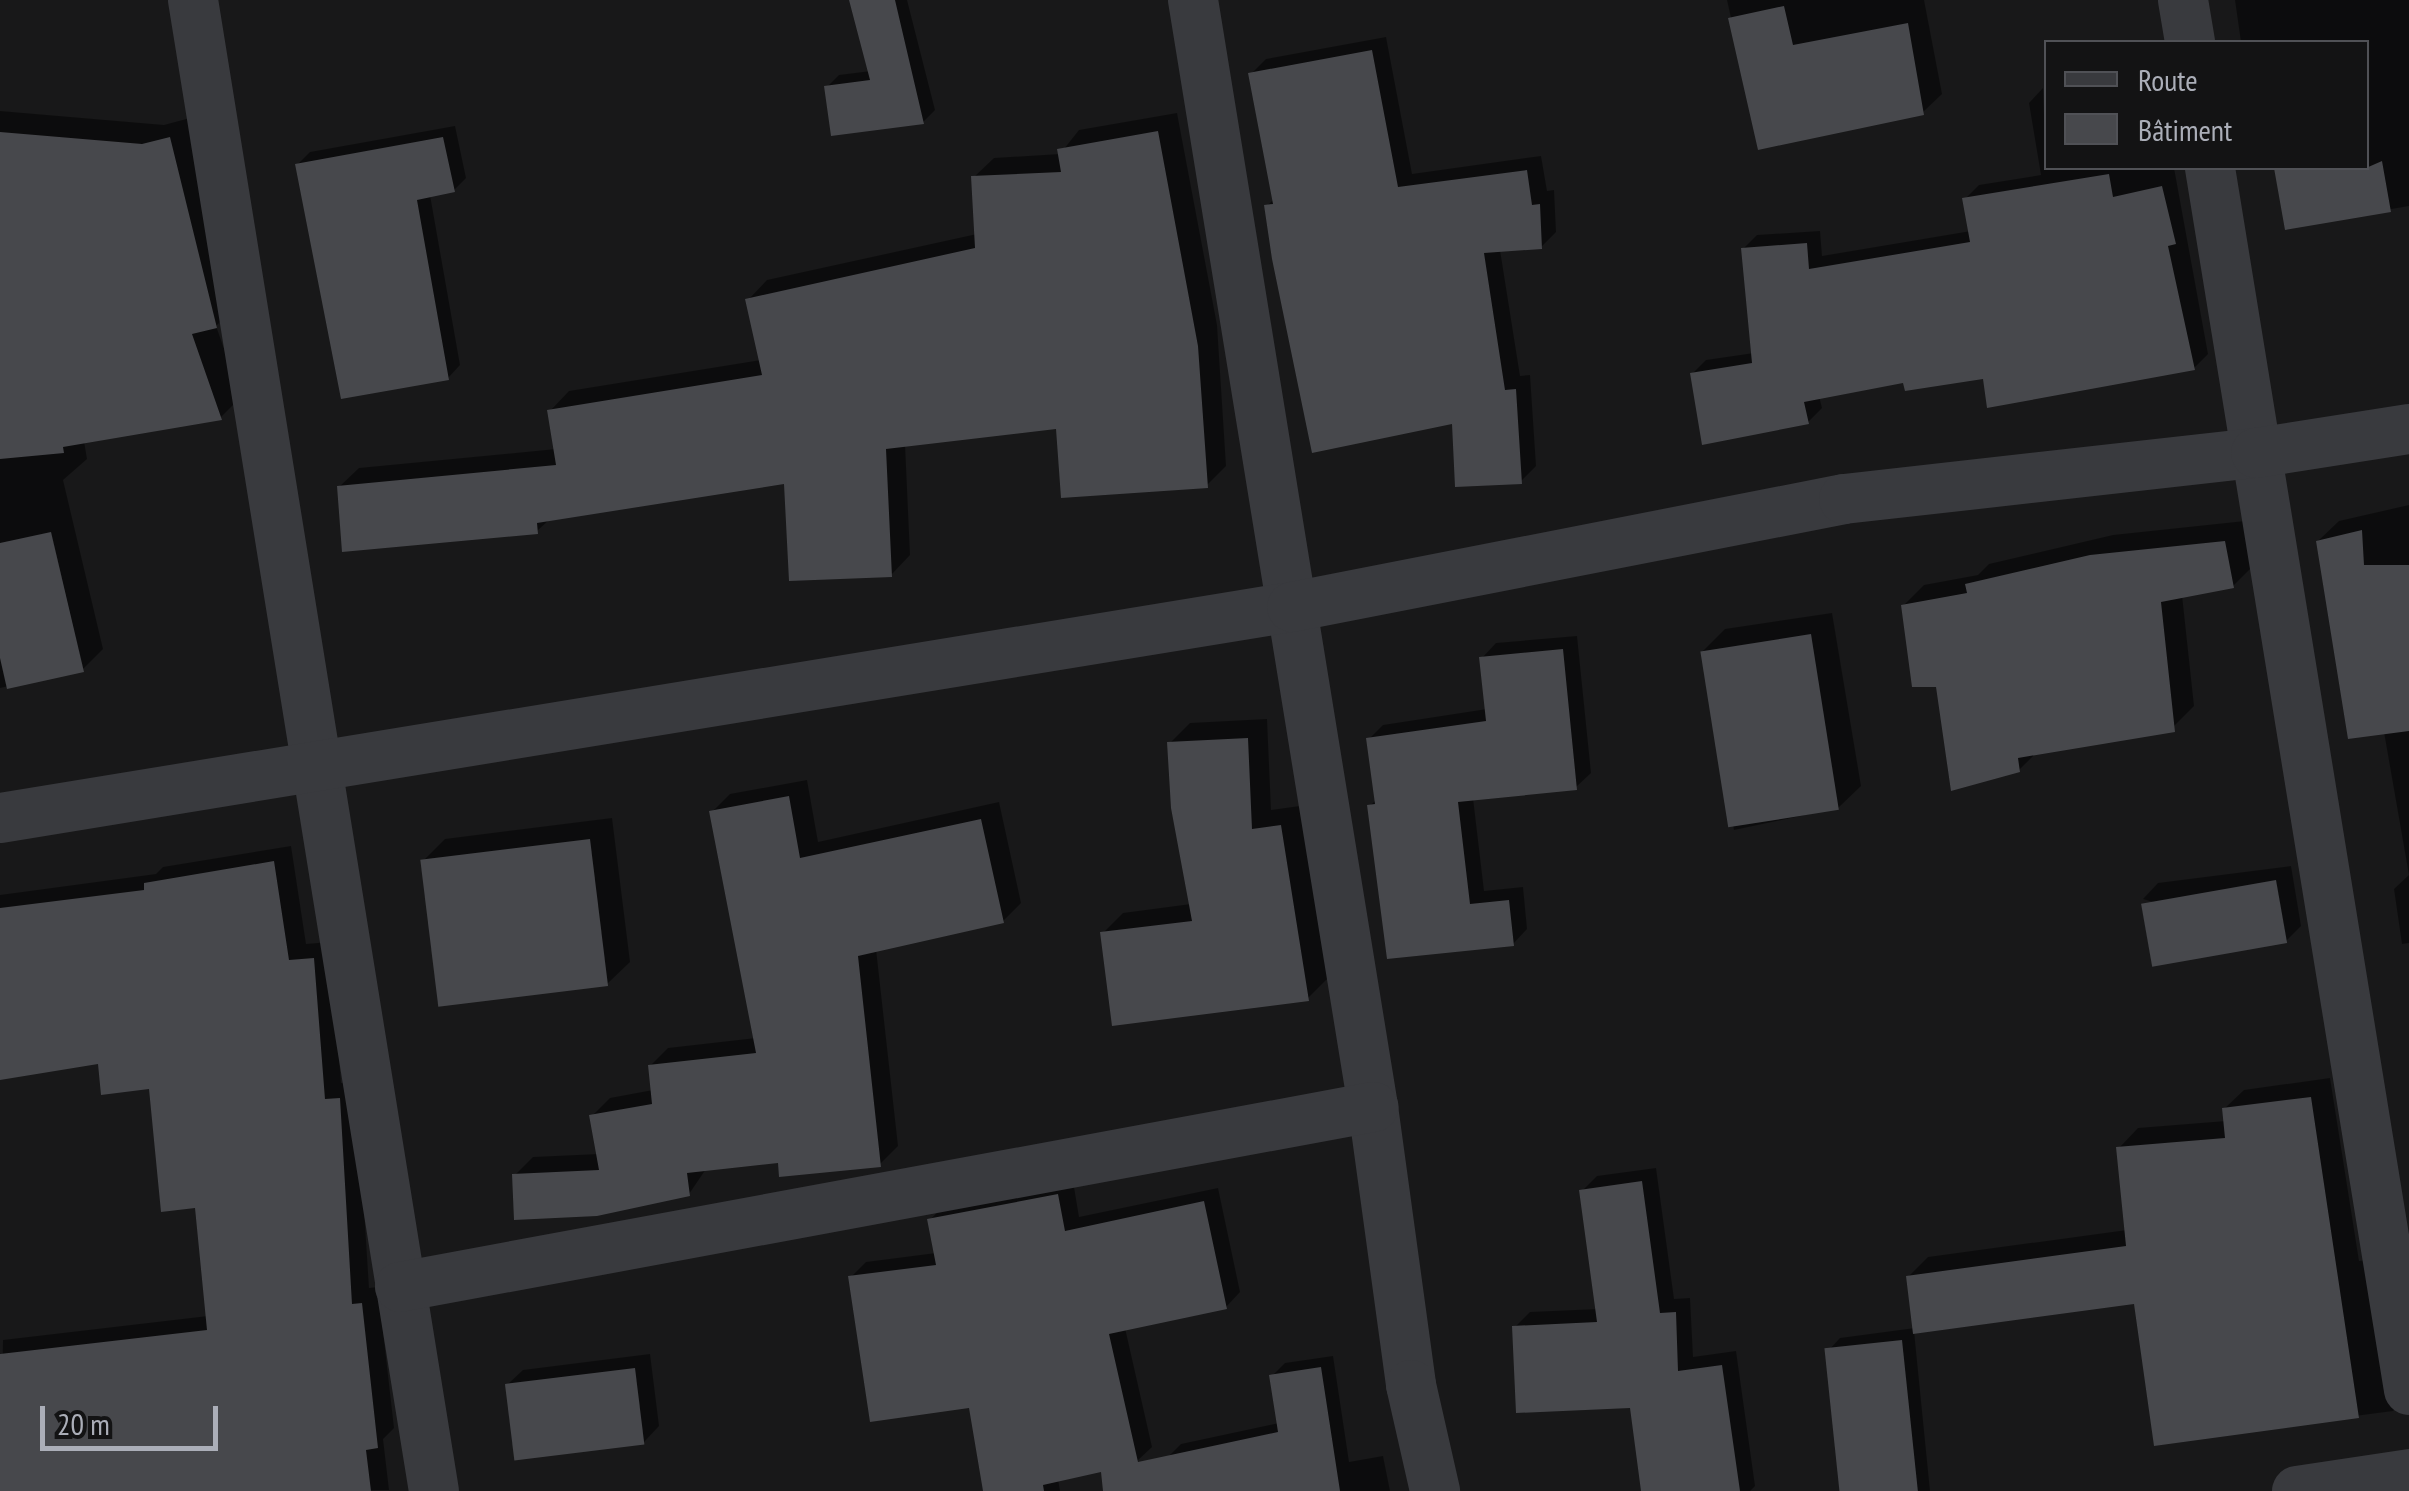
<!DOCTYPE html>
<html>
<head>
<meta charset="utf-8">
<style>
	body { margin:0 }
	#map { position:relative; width:2409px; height:1491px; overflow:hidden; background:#181819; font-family:"PT Sans Narrow",sans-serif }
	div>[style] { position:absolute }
	.shadow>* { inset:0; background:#0007 }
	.building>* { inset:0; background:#47484c; transform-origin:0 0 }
	.minor>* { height:50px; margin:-25px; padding:0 25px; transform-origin:25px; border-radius:25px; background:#393a3e }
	span { translate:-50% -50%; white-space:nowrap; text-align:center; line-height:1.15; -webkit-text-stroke:10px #131314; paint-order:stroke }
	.legend { position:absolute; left:2044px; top:40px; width:325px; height:130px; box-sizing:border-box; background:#131314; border:2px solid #505156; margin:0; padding:12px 18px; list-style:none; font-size:30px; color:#abaeb8 }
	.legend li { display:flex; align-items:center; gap:20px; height:50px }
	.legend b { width:50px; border:2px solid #505156 }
	.scale { position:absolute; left:40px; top:1406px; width:178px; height:45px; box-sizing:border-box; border:5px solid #abaeb8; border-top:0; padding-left:12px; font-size:30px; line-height:35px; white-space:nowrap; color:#abaeb8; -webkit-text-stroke:8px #131314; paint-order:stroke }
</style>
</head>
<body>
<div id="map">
	<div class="shadow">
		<i style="clip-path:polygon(852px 0,907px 0,935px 110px,923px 122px,827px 87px,839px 75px,871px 71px)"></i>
		<i style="clip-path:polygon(1727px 0,1924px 0,1942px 94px,1923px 112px,1760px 147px)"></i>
		<i style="clip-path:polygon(2235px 0,2409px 0,2409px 206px,2287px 227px,2277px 168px,2366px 168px,2366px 42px,2241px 42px)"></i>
		<i style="clip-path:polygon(1386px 37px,1412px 174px,1541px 156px,1547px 191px,1554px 190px,1556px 232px,1541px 247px,1500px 250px,1520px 376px,1530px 375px,1536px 466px,1521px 481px,1454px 421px,1267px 206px,1274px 199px,1251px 74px,1266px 59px)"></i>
		<i style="clip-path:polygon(2043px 88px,2046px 168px,2174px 168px,2208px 354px,2194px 368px,1905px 380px,1819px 396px,1822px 408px,1808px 422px,1692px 374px,1706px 360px,1754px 353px,1743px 249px,1757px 235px,1820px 231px,1822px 256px,1971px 231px,1965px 199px,1979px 185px,2041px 175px,2029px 103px)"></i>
		<i style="clip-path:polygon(0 111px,164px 125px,190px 118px,236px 306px,216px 326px,241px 397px,221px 417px,84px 441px,87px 459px,63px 480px,103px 649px,83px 669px,0 688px)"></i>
		<i style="clip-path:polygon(1177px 113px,1217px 325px,1226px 466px,1206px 486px,1058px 426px,905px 444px,910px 555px,891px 575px,787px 481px,550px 519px,537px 531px,339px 487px,359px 468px,556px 449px,550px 411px,569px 391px,761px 360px,748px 300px,767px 280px,977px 234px,974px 177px,994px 158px,1060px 154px,1079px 130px)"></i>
		<i style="clip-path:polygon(455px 126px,466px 178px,454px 190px,430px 195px,460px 365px,448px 378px,298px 164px,310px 152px)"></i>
		<i style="clip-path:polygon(2409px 505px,2409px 943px,2402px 944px,2394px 889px,2409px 875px,2384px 732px,2318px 541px,2339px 521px)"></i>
		<i style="clip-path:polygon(2245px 521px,2254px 565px,2233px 586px,2182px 595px,2194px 706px,2173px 727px,2037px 752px,2019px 770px,1938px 685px,1904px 605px,1924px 585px,1978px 575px,1989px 564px,2113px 535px)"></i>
		<i style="clip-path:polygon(1832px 613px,1861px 786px,1838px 808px,1734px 830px,1703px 651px,1725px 629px)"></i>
		<i style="clip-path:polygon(1577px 636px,1591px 773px,1576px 787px,1473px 798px,1484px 891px,1523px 887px,1527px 929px,1513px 944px,1389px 956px,1370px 806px,1377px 799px,1369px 739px,1383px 725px,1487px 709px,1482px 658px,1496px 643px)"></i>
		<i style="clip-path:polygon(1267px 719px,1271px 810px,1300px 806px,1328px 978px,1308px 998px,1103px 933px,1123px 913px,1191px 904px,1170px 743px,1190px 723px)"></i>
		<i style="clip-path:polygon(807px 780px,818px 842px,999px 802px,1021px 903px,1003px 921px,876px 949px,898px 1146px,880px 1164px,780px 1161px,706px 1169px,689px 1194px,515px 1175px,533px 1157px,599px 1154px,592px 1116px,610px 1098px,653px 1090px,650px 1066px,668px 1048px,756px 1038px,712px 812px,730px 794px)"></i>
		<i style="clip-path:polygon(612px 818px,630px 962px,607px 984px,423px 861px,445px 839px)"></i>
		<i style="clip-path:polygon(291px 846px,306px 944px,330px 942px,341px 1083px,356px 1082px,369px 1288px,378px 1287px,394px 1428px,383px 1439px,389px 1490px,0 1491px,3px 1340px,208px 1316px,197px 1206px,151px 1086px,100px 1061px,0 1077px,0 895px,156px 874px,163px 867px)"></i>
		<i style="clip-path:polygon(2291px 866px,2301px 926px,2286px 941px,2143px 899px,2158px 883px)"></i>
		<i style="clip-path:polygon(2330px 1078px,2359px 1261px,2381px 1258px,2409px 1395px,2393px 1411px,2156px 1442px,2136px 1301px,1914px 1331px,1930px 1491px,1840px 1491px,1828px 1351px,1840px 1338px,1915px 1328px,1908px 1277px,1928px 1257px,2127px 1230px,2119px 1148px,2138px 1128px,2226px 1121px,2224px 1109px,2244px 1090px)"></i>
		<i style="clip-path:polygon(1656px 1168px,1674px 1299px,1690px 1298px,1693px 1357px,1736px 1351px,1755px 1486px,1750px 1491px,1643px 1491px,1633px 1406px,1515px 1327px,1530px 1312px,1598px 1309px,1582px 1191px,1597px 1176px)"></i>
		<i style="clip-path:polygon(1073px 1181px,1079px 1217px,1218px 1188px,1240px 1292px,1226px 1307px,1125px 1328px,1152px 1447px,1137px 1461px,1058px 1479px,1060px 1491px,986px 1491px,971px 1405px,851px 1277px,866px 1262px,936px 1253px,930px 1220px,944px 1205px)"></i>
		<i style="clip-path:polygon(650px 1354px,659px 1426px,644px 1442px,507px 1385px,523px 1370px)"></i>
		<i style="clip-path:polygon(1333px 1356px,1349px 1462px,1383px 1456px,1390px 1491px,1175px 1491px,1168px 1457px,1181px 1444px,1279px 1423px,1272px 1376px,1285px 1363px)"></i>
	</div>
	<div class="building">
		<i style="clip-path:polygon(849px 0,895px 0,924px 124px,831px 136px,824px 86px,870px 80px)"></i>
		<i style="clip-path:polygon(1784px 6px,1793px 45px,1908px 23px,1924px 115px,1758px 150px,1728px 18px)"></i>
		<i style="clip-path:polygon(1372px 50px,1398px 187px,1527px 170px,1532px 205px,1540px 204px,1542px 249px,1484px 253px,1505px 390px,1516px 389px,1522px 484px,1455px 487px,1452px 424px,1312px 453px,1272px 259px,1264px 205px,1273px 204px,1248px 73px)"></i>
		<i style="clip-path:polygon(1158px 131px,1198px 346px,1208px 488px,1061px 498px,1056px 429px,886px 449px,892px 577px,789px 581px,784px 484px,537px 523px,538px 534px,342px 552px,337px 486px,556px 465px,547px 410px,762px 375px,745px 299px,975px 248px,971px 176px,1061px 172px,1057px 149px)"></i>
		<i style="clip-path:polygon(0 132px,142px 144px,170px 137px,217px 328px,192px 334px,222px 420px,63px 447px,64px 453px,0 459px)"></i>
		<i style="clip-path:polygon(443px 137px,455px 192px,417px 200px,449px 380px,341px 399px,295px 164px)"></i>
		<i style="clip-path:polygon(2382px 161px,2391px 212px,2285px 230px,2274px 168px,2366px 168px)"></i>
		<i style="clip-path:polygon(2109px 174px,2113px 197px,2162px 186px,2176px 244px,2168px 246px,2195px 370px,1987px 408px,1983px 379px,1905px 391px,1903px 383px,1804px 402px,1809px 424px,1702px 445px,1690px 373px,1752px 363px,1741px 248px,1807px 243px,1809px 269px,1970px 242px,1962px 198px)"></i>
		<i style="clip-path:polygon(2362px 530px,2364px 565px,2409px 565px,2409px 731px,2348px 739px,2316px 541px)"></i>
		<i style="clip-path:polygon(51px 532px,84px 672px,7px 689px,0 658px,0 543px)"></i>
		<i style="clip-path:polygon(2225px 541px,2234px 588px,2161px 602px,2175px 732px,2018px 758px,2020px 772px,1951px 791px,1936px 687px,1912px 687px,1901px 605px,1967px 593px,1965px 584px,2090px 555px)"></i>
		<i style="left:1811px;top:634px;width:178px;height:112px;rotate:81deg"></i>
		<i style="clip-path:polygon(1563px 649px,1577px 790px,1458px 802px,1470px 904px,1509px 900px,1514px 946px,1387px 959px,1367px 805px,1375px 804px,1366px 738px,1486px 721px,1479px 657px)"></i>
		<i style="clip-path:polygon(1248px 738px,1252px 829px,1281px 825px,1309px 1001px,1112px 1026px,1100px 932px,1192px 921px,1171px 808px,1167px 742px)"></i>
		<i style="clip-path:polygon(789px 796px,800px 858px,981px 819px,1004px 923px,858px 956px,881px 1167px,779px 1177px,778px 1163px,687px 1173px,690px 1196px,597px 1216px,514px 1220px,512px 1174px,599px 1170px,589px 1115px,652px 1104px,648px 1065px,756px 1053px,709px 811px)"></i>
		<i style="left:590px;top:839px;width:148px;height:171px;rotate:83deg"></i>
		<i style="clip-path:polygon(274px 861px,289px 960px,314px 958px,325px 1099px,340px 1098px,352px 1304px,362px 1303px,378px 1448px,366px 1450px,371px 1491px,0 1491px,0 1354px,207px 1330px,195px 1208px,161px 1212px,149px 1089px,101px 1095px,98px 1064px,0 1080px,0 908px,144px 890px,144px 883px)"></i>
		<i style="left:2276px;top:880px;width:64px;height:137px;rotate:80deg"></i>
		<i style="clip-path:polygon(2311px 1097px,2359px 1418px,2154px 1446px,2134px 1304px,1913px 1334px,1906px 1276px,2126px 1246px,2116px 1147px,2225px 1138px,2222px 1108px)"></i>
		<i style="clip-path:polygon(1642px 1181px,1660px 1313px,1676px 1312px,1678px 1371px,1722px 1365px,1740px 1491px,1641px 1491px,1630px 1408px,1516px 1413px,1512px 1326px,1597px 1322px,1579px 1190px)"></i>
		<i style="clip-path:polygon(1058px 1194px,1065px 1231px,1204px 1201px,1227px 1309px,1109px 1334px,1138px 1462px,1278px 1432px,1269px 1375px,1321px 1367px,1340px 1491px,1103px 1491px,1101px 1472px,1043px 1485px,1044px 1491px,983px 1491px,969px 1408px,870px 1422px,848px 1276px,936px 1265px,927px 1219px)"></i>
		<i style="left:1902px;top:1340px;width:152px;height:78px;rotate:84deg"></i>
		<i style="left:635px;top:1368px;width:77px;height:131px;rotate:83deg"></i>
	</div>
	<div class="minor">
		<i style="left:193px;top:0;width:1510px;rotate:80.82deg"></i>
		<i style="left:1193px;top:0;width:1122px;rotate:80.76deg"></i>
		<i style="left:1373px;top:1107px;width:281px;rotate:82.2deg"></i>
		<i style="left:1411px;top:1385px;width:109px;rotate:77.2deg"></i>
		<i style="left:2183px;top:0;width:43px;rotate:80.5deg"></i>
		<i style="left:2210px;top:168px;width:1238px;rotate:80.75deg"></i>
		<i style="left:0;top:818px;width:1309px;rotate:-9.28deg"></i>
		<i style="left:1292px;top:607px;width:562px;rotate:-11.07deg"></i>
		<i style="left:1844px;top:499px;width:415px;rotate:-6.4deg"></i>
		<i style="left:2256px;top:453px;width:155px;rotate:-8.9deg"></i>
		<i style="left:400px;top:1287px;width:990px;rotate:-10.48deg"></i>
		<i style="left:2297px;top:1491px;width:113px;rotate:-8.6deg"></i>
	</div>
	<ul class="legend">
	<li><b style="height:12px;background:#393a3e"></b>Route</li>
	<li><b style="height:28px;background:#47484c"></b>Bâtiment</li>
	</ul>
	<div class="scale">20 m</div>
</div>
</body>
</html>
